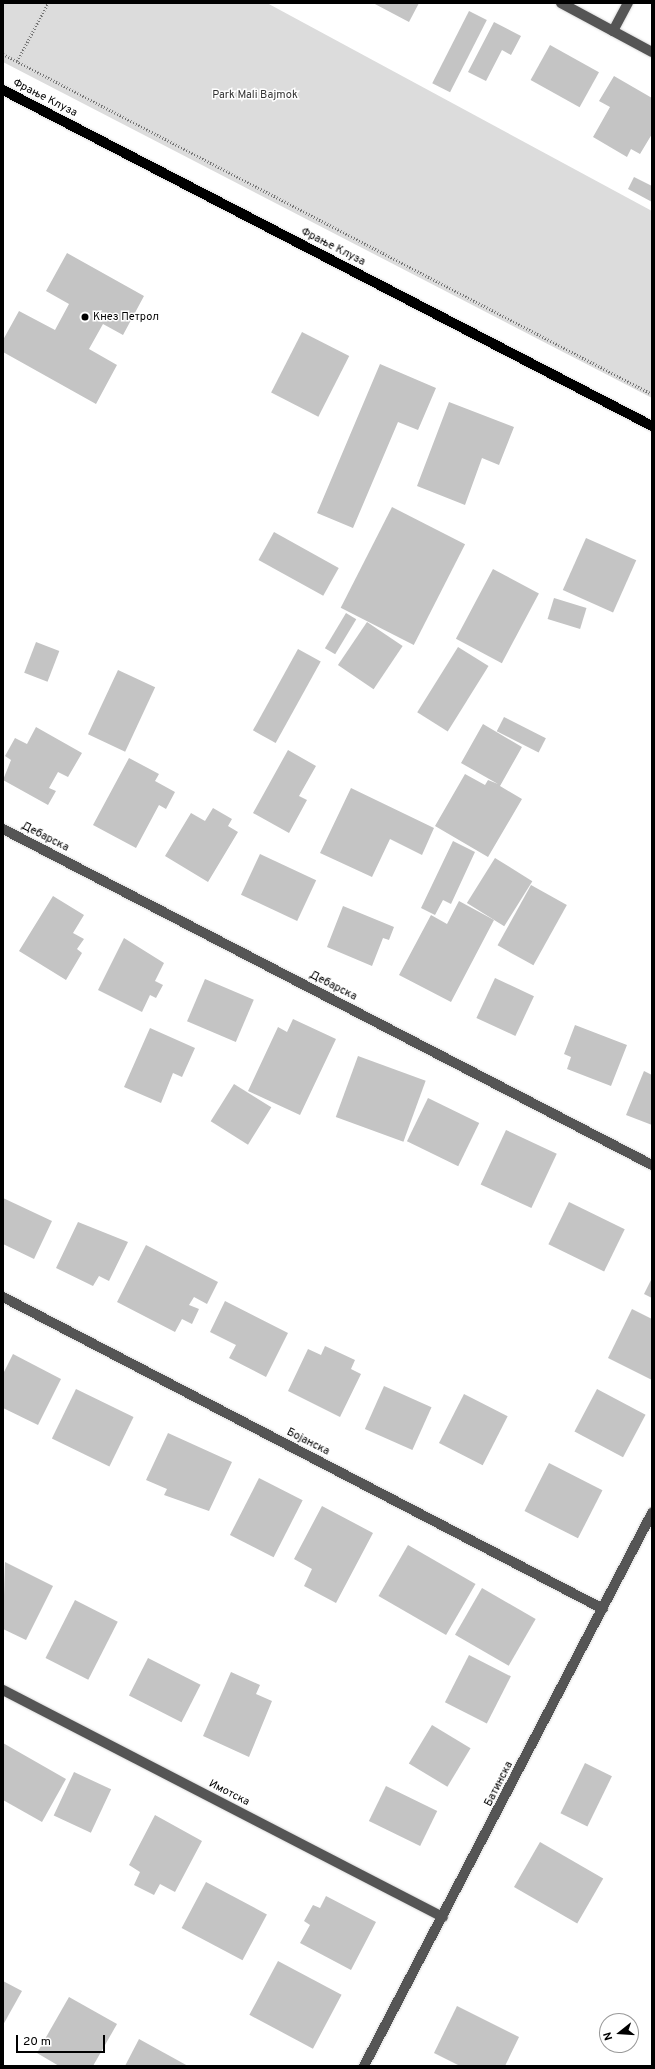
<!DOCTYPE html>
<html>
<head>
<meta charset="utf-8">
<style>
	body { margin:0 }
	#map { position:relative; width:655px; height:2069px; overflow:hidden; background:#fff; font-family:Overpass,sans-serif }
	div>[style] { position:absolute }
	.green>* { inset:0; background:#dcdcdc }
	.building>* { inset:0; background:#c4c4c4; transform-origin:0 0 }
	.path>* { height:2.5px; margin-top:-1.25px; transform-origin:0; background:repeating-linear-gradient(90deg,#777 0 1px,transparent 0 3px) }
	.roads { filter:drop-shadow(0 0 1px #dbdbdb) drop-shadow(0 0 1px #dbdbdb) }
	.minor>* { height:10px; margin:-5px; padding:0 5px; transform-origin:5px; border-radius:5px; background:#555 }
	.major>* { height:10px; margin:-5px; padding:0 5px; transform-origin:5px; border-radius:5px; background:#000 }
	.dots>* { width:11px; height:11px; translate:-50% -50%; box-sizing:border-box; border:2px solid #fff; border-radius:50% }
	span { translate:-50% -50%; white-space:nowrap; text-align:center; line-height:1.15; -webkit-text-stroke:3px #fff; paint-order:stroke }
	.park-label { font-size:11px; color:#333 }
	.street-label { font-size:11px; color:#000 }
	.poi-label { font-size:11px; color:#000 }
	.left { translate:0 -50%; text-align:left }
	.frame { position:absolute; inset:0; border:4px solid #000; pointer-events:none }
	.north { position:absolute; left:599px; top:2013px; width:40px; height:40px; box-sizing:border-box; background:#fff; border:1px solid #999; border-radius:50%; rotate:253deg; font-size:11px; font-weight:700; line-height:16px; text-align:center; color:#000 }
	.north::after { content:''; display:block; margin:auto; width:14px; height:18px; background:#000; clip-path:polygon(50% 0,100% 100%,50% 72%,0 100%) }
	.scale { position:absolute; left:16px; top:2035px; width:89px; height:18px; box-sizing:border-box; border:2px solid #000; border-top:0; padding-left:5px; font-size:12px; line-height:14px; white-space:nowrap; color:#000; -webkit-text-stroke:3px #fff; paint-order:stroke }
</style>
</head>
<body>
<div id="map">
	<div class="green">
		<i style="clip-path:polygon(3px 3px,267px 3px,652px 211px,652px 398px,3px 62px)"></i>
	</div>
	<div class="building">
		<i style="clip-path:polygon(373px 3px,419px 3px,409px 22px)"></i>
		<i style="left:469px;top:11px;width:20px;height:81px;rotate:27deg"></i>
		<i style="clip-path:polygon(494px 22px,521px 36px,511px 55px,502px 50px,486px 81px,468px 72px)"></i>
		<i style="left:550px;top:45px;width:56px;height:40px;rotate:29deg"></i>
		<i style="clip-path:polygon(614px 76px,652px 98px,652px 134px,640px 154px,631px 149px,627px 157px,593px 137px,610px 107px,599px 101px)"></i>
		<i style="clip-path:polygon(634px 177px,652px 186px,652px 202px,628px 189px)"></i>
		<i style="clip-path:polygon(67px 253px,144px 296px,123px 335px,103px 324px,89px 349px,117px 365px,96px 404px,3px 352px,3px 340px,19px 311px,55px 330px,69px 304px,46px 291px)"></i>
		<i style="left:302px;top:332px;width:53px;height:68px;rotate:27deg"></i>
		<i style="clip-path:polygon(380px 364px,436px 388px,418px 430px,398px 422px,353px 528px,317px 513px)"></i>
		<i style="clip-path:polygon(449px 402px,514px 427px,499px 465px,482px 458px,465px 505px,417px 486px)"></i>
		<i style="left:392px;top:507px;width:82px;height:113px;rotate:27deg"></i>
		<i style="left:274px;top:532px;width:74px;height:32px;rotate:29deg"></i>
		<i style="left:586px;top:538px;width:55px;height:57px;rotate:24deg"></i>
		<i style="left:493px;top:569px;width:52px;height:79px;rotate:28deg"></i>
		<i style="left:554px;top:598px;width:34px;height:22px;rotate:17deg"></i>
		<i style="left:346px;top:613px;width:12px;height:41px;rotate:31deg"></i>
		<i style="left:367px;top:622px;width:43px;height:52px;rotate:34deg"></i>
		<i style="left:36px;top:642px;width:25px;height:33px;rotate:21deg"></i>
		<i style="left:458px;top:647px;width:36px;height:77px;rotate:32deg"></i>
		<i style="left:298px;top:649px;width:26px;height:93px;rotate:29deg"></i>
		<i style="left:118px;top:670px;width:41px;height:71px;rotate:25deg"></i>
		<i style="left:504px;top:717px;width:47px;height:16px;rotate:27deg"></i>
		<i style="clip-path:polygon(483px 724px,522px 747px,500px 786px,522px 799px,488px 857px,435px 826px,465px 774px,485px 785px,488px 780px,498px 784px,461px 763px)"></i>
		<i style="clip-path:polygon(36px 727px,82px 753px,68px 777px,58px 772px,49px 788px,56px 791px,48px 805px,3px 780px,11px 760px,5px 756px,15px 738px,27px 744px)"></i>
		<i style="clip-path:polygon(288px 750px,316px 766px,299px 796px,307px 800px,289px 833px,253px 813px)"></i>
		<i style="clip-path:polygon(129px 758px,159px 774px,155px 781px,175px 792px,166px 809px,159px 805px,136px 848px,93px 825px)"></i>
		<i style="clip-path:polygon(351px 788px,434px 828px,422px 855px,390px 839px,372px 877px,320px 853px)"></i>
		<i style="clip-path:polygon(213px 808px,232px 819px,228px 826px,238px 832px,208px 882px,165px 856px,191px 813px,205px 821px)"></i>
		<i style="clip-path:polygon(453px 841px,475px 852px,451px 904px,443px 900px,435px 915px,421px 908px)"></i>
		<i style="left:260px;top:854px;width:62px;height:45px;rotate:25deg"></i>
		<i style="left:495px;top:858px;width:44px;height:53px;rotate:32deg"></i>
		<i style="left:531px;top:885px;width:41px;height:69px;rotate:29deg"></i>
		<i style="clip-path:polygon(53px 896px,84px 915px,73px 933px,84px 939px,77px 949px,82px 953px,66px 980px,19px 951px)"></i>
		<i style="clip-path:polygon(459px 901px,494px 920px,451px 1002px,399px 975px,431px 915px,447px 924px)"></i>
		<i style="clip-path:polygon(343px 906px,394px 927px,389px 940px,383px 938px,372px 966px,327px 947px)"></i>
		<i style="clip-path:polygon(124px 938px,164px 963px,155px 981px,163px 985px,156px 998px,150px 995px,142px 1012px,98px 990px)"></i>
		<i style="left:495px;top:978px;width:43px;height:44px;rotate:25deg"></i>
		<i style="left:205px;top:979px;width:53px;height:46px;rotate:23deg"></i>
		<i style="clip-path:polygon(293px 1019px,336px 1039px,300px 1115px,248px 1091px,278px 1027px,287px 1032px)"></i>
		<i style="clip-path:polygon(575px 1025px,627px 1045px,611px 1086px,567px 1069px,571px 1057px,564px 1054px)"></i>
		<i style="clip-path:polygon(150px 1028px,195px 1048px,182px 1077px,173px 1073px,161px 1103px,124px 1087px)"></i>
		<i style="left:358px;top:1056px;width:72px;height:65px;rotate:20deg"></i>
		<i style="clip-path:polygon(644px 1071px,652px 1075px,652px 1125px,626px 1115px)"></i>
		<i style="left:234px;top:1084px;width:44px;height:44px;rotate:32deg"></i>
		<i style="left:428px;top:1098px;width:57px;height:48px;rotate:26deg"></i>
		<i style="left:506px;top:1130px;width:56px;height:60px;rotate:25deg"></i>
		<i style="clip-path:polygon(3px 1198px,52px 1221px,34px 1259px,3px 1244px)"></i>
		<i style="left:569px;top:1202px;width:62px;height:47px;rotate:26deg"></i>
		<i style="clip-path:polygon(78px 1222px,128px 1242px,109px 1281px,99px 1276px,93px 1286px,56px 1268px)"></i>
		<i style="clip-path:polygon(146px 1245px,218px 1282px,207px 1304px,194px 1297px,189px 1305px,199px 1309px,192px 1324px,182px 1319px,175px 1332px,117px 1302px)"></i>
		<i style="clip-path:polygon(652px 1278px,652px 1298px,644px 1294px)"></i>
		<i style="clip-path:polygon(225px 1301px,288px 1333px,266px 1377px,229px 1358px,236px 1345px,210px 1332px)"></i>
		<i style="clip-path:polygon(632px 1309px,652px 1319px,652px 1380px,608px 1358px)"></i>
		<i style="clip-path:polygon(325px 1346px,355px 1360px,351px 1369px,361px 1374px,340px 1417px,288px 1391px,308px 1349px,321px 1355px)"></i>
		<i style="clip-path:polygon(13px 1354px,61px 1379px,38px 1425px,3px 1408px,3px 1374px)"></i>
		<i style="left:384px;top:1386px;width:52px;height:47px;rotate:24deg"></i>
		<i style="left:76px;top:1389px;width:64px;height:55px;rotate:26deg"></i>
		<i style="left:597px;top:1389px;width:55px;height:48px;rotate:28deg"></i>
		<i style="left:464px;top:1394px;width:49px;height:55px;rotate:27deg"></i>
		<i style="clip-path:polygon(168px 1433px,232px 1462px,209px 1511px,164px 1495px,167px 1489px,146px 1480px)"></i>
		<i style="left:549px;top:1463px;width:60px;height:54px;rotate:27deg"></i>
		<i style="left:259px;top:1478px;width:49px;height:64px;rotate:27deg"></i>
		<i style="clip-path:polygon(322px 1506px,373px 1533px,336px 1603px,304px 1586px,312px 1569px,294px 1559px)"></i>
		<i style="left:408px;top:1545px;width:78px;height:59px;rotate:30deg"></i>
		<i style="clip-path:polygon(5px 1562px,53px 1586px,26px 1640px,3px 1629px)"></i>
		<i style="left:482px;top:1588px;width:62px;height:54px;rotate:30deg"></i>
		<i style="left:75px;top:1600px;width:48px;height:65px;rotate:27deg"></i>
		<i style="left:469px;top:1655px;width:47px;height:53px;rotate:27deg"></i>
		<i style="left:148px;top:1658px;width:59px;height:42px;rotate:27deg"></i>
		<i style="clip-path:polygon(231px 1672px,260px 1685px,256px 1694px,272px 1701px,249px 1757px,203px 1736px)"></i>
		<i style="left:432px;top:1725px;width:45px;height:45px;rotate:31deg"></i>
		<i style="clip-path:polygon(3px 1743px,66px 1779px,42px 1822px,3px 1800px)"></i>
		<i style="left:585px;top:1763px;width:30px;height:56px;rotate:26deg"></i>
		<i style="left:74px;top:1772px;width:41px;height:48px;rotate:25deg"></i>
		<i style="left:386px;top:1786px;width:57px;height:39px;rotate:26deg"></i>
		<i style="clip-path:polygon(155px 1815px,202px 1841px,175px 1892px,160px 1884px,154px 1895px,134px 1885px,140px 1872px,129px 1865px)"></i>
		<i style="left:540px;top:1842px;width:73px;height:52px;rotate:30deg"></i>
		<i style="left:206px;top:1882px;width:69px;height:52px;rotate:28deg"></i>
		<i style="clip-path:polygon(326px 1896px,376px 1922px,351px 1970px,300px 1943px,310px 1925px,304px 1921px,313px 1905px,320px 1908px)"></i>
		<i style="left:278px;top:1961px;width:72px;height:61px;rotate:28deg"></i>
		<i style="clip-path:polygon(3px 1981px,22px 1991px,3px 2025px)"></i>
		<i style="clip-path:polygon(69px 1997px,117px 2024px,93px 2066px,59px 2066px,37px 2053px)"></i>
		<i style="clip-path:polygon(457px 2006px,519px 2037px,505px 2066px,460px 2066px,434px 2053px)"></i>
		<i style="clip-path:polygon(139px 2039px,188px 2066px,125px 2066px)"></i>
	</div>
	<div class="path">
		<i style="left:3px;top:54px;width:733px;rotate:27.65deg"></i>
		<i style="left:17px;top:61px;width:66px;rotate:-61.9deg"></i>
	</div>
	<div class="roads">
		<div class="minor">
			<i style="left:561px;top:3px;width:103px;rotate:28.3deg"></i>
			<i style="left:613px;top:31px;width:32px;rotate:-62deg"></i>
			<i style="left:3px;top:829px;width:731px;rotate:27.37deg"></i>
			<i style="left:3px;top:1297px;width:676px;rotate:27.47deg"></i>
			<i style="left:3px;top:1690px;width:495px;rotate:27.3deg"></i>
			<i style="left:364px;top:2066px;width:624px;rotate:-62.49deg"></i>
		</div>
		<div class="major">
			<i style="left:3px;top:90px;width:731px;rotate:27.37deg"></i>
		</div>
	</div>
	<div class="dots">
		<i style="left:85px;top:317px;background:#000"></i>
	</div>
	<div class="park-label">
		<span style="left:255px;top:95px">Park Mali Bajmok</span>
	</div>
	<div class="street-label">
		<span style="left:45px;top:98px;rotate:27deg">Фрање Клуза</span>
		<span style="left:333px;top:247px;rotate:27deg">Фрање Клуза</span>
		<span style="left:45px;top:837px;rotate:27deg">Дебарска</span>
		<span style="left:333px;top:986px;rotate:27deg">Дебарска</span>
		<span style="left:308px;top:1442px;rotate:27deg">Бојанска</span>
		<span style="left:499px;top:1784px;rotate:-63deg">Батинска</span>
		<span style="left:229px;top:1793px;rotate:27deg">Имотска</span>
	</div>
	<div class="poi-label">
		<span class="left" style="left:93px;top:317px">Кнез Петрол</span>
	</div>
	<div class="frame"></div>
	<div class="north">N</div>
	<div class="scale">20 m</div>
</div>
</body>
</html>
